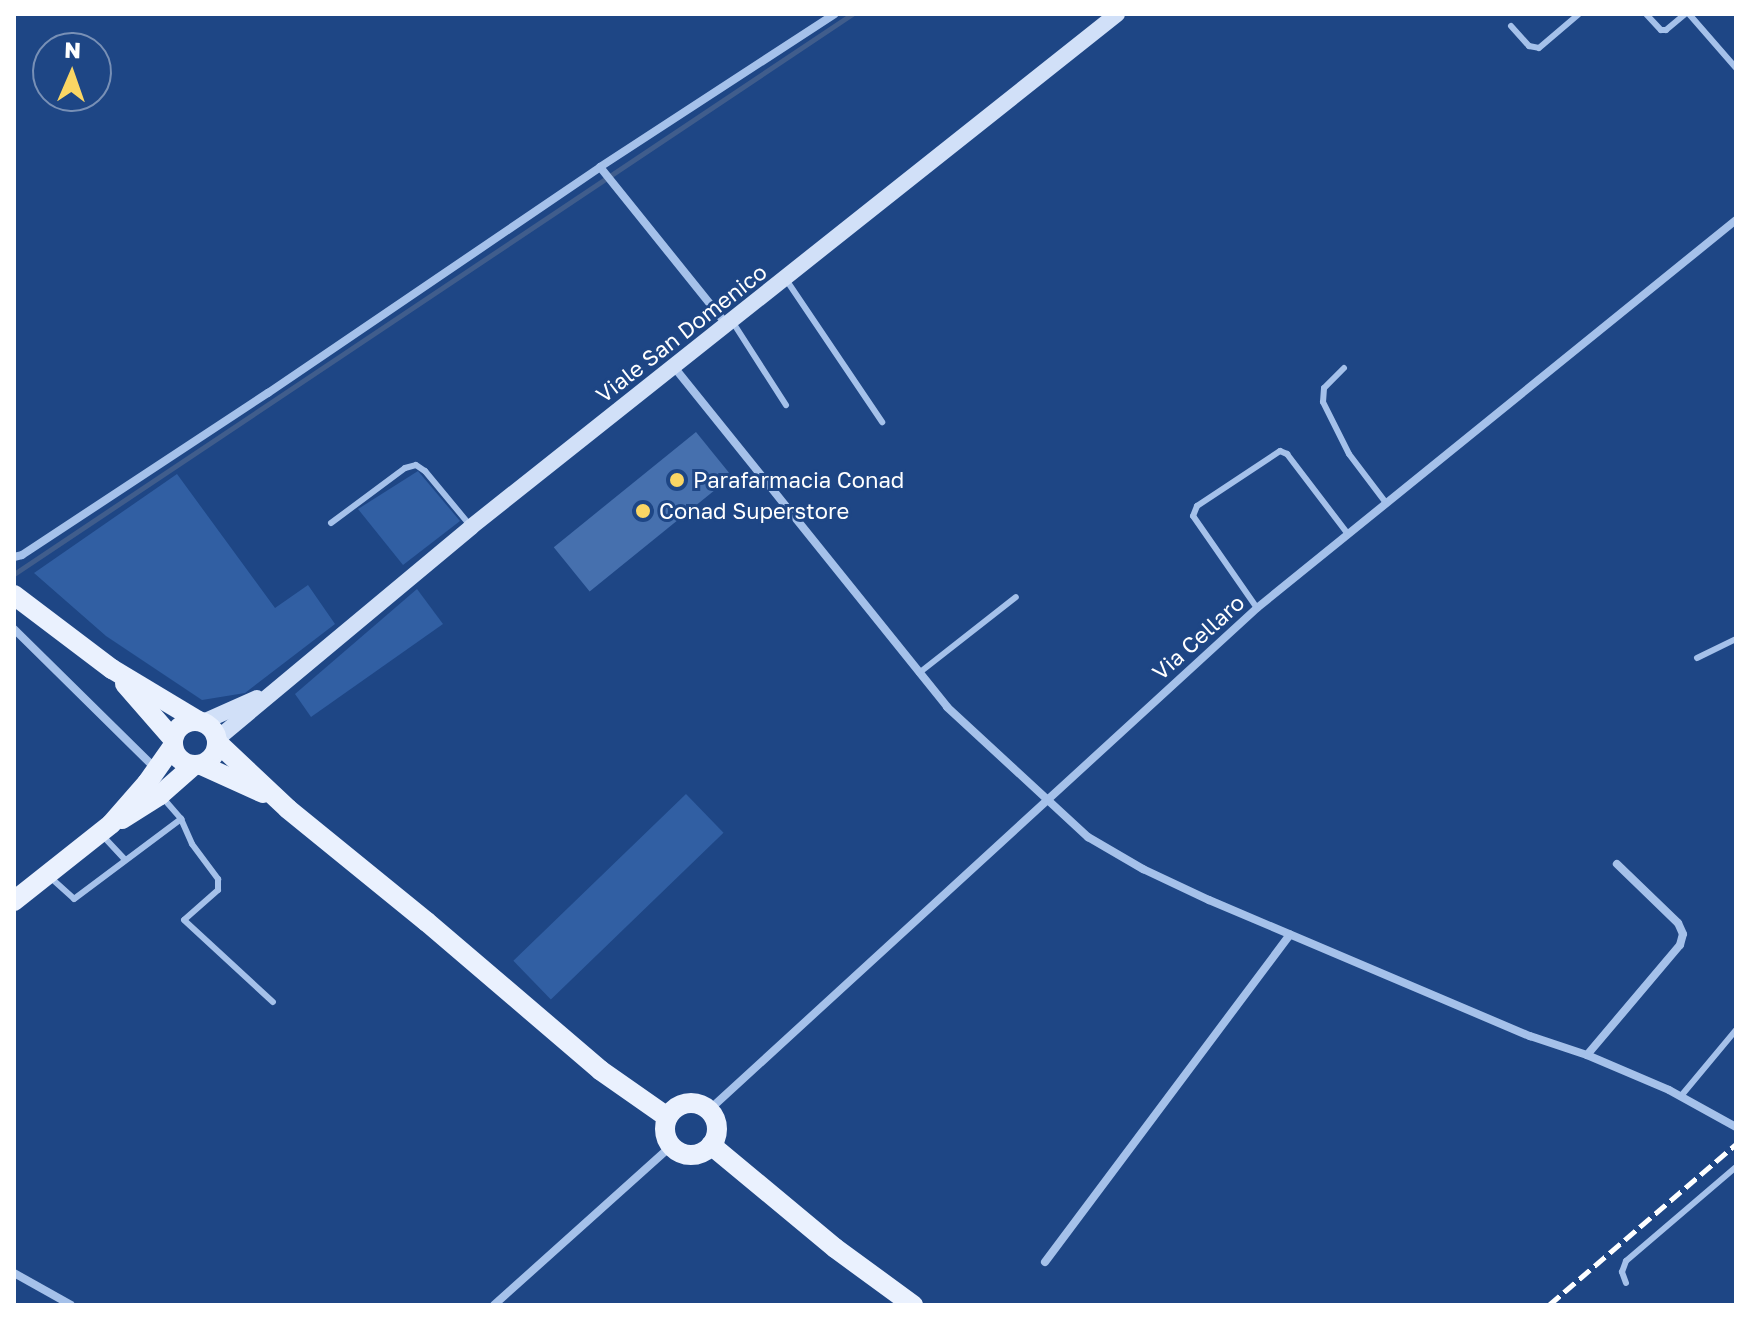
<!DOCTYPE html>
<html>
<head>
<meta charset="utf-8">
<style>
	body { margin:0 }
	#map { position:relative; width:1750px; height:1319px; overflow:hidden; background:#1e4685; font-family:"Golos Text",sans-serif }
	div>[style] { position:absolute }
	.green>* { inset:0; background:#315fa3; transform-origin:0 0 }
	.stream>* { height:5px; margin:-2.5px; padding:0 2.5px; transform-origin:2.5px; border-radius:2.5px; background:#405d8c }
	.building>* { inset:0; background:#4670ae; transform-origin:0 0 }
	.lane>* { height:6px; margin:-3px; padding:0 3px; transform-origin:3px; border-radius:3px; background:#a5c1ea }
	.street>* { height:8px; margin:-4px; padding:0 4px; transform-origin:4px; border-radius:4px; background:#a5c1ea }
	.secondary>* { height:16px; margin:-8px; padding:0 8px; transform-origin:8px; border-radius:8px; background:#d1e0f8 }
	.primary>* { height:20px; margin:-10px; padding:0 10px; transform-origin:10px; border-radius:10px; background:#eaf1fe }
	.primary>.ring { margin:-10px; padding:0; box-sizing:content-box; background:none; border:20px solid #eaf1fe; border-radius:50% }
	.rail>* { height:5px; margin-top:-2.5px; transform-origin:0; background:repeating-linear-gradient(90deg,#fff 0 14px,transparent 0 20px) }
	.dots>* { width:22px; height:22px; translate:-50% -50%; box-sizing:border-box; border:4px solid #1e4685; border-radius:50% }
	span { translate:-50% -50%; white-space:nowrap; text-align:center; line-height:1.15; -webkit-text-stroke:6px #1e4685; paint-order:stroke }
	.street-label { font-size:22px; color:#fff }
	.poi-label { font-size:22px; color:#fff }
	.left { translate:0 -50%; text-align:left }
	.frame { position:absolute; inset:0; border:16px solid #fff; pointer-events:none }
	.north { position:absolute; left:32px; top:32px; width:80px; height:80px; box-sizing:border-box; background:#1e4685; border:2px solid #7890b6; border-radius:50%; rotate:2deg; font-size:22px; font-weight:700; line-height:32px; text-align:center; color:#fff }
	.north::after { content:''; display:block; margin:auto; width:28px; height:36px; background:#fad664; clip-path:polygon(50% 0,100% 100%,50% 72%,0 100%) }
</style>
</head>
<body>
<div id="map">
	<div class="green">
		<i style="clip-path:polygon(418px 471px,460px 521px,403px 565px,358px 509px)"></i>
		<i style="clip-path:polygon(177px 474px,275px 608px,308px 585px,335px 624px,245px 693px,202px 700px,106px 636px,34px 573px)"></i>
		<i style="clip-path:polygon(417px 589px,443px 624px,311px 717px,295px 694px)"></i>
		<i style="left:686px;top:794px;width:54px;height:240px;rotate:46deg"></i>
	</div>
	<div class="stream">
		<i style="left:14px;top:574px;width:1008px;rotate:-33.75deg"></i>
	</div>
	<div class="building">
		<i style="left:696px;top:432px;width:57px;height:183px;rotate:51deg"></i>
	</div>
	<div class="lane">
		<i style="left:1646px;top:14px;width:22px;rotate:47deg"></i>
		<i style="left:1661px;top:30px;width:5px"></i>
		<i style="left:1666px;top:30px;width:25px;rotate:-40deg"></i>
		<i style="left:1689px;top:14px;width:72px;rotate:49deg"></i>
		<i style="left:1511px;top:26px;width:27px;rotate:48deg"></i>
		<i style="left:1529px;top:46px;width:10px;rotate:11deg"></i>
		<i style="left:1539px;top:48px;width:52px;rotate:-40.4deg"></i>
		<i style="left:785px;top:278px;width:174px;rotate:56deg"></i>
		<i style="left:732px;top:321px;width:100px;rotate:57.3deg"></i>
		<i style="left:1344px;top:368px;width:28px;rotate:135deg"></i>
		<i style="left:1324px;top:388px;width:14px;rotate:94deg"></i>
		<i style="left:1323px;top:402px;width:58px;rotate:63.4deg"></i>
		<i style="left:1349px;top:454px;width:61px;rotate:52.9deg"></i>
		<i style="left:331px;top:523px;width:92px;rotate:-36.6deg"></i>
		<i style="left:405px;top:468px;width:11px;rotate:-15deg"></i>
		<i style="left:416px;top:465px;width:11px;rotate:34deg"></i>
		<i style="left:425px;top:471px;width:69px;rotate:50.3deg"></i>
		<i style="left:1257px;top:608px;width:112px;rotate:-124.8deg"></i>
		<i style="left:1193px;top:516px;width:11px;rotate:-68deg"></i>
		<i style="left:1197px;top:506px;width:100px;rotate:-33.5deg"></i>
		<i style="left:1280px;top:451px;width:8px;rotate:23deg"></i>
		<i style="left:1287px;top:454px;width:101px;rotate:52.7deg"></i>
		<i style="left:1697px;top:658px;width:43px;rotate:-26deg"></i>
		<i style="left:919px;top:673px;width:123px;rotate:-38.1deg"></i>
		<i style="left:163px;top:798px;width:28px;rotate:49deg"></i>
		<i style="left:181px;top:819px;width:27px;rotate:66deg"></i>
		<i style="left:192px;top:844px;width:44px;rotate:53.4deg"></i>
		<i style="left:218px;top:879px;width:11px;rotate:90deg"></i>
		<i style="left:218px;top:890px;width:45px;rotate:138.6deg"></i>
		<i style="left:184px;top:920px;width:121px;rotate:42.7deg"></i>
		<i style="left:102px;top:835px;width:33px;rotate:47deg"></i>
		<i style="left:51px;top:878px;width:31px;rotate:42deg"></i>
		<i style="left:74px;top:899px;width:134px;rotate:-36.8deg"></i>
		<i style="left:1681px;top:1096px;width:86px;rotate:-50.2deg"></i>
		<i style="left:1626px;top:1283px;width:12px;rotate:-110deg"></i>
		<i style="left:1622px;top:1272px;width:12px;rotate:-70deg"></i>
		<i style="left:1626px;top:1261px;width:145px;rotate:-40.5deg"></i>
	</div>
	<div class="street">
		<i style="left:600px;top:167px;width:203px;rotate:51.2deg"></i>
		<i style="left:674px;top:367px;width:436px;rotate:51.2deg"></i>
		<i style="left:947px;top:707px;width:192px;rotate:42.7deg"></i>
		<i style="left:1088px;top:837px;width:64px;rotate:30.2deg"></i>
		<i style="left:1143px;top:869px;width:73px;rotate:25.2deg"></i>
		<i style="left:1209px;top:900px;width:349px;rotate:23deg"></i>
		<i style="left:1530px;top:1036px;width:60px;rotate:18.4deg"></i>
		<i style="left:1587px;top:1055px;width:89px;rotate:23.1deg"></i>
		<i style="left:1669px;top:1090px;width:77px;rotate:28.9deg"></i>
		<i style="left:14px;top:557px;width:8px;rotate:-14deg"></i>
		<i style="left:22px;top:555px;width:295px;rotate:-33.4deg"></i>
		<i style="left:268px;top:393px;width:402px;rotate:-34.2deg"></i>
		<i style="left:600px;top:167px;width:280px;rotate:-33.1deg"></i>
		<i style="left:14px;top:629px;width:199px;rotate:44.6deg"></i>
		<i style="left:1587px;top:1055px;width:144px;rotate:-49.8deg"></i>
		<i style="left:1680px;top:945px;width:11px;rotate:-75deg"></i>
		<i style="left:1683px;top:934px;width:12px;rotate:-114deg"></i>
		<i style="left:1678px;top:923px;width:85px;rotate:-136deg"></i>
		<i style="left:709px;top:1110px;width:743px;rotate:-42.49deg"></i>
		<i style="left:1257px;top:608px;width:616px;rotate:-39.01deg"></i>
		<i style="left:1045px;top:1262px;width:409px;rotate:-53.2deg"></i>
		<i style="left:14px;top:1273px;width:65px;rotate:29.3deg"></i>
		<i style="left:494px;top:1305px;width:238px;rotate:-41.9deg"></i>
	</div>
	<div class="secondary">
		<i style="left:203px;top:722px;width:59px;rotate:-24deg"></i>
		<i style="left:217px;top:739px;width:331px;rotate:-39.8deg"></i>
		<i style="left:471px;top:527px;width:825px;rotate:-38.45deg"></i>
	</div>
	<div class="primary">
		<i style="left:14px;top:595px;width:123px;rotate:37.1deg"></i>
		<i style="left:112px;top:669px;width:99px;rotate:31deg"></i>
		<i style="left:125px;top:684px;width:73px;rotate:48.9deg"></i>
		<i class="ring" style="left:173px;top:721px;width:24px;height:24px"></i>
		<i style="left:218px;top:743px;width:96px;rotate:43.3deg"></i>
		<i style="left:288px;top:809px;width:179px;rotate:39.1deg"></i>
		<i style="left:427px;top:922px;width:228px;rotate:40.5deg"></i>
		<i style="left:600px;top:1070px;width:82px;rotate:35deg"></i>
		<i style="left:201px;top:765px;width:68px;rotate:24.3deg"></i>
		<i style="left:122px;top:819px;width:45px;rotate:-32.3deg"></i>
		<i style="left:160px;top:795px;width:45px;rotate:-41.4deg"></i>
		<i style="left:14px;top:901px;width:124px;rotate:-38.4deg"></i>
		<i style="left:111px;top:824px;width:55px;rotate:-48.7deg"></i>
		<i style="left:147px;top:783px;width:45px;rotate:-54.9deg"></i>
		<i class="ring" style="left:665px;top:1103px;width:32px;height:32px"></i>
		<i style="left:711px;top:1145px;width:161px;rotate:39.7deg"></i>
		<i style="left:835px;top:1248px;width:97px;rotate:36.2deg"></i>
	</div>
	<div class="rail">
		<i style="left:1549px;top:1305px;width:247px;rotate:-40.7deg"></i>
	</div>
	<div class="dots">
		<i style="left:677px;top:480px;background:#fad664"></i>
		<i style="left:643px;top:511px;background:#fad664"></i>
	</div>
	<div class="street-label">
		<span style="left:681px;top:333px;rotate:-38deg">Viale San Domenico</span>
		<span style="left:1198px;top:637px;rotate:-42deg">Via Cellaro</span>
	</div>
	<div class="poi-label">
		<span class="left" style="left:693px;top:480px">Parafarmacia Conad</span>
		<span class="left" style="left:659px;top:511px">Conad Superstore</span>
	</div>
	<div class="frame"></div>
	<div class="north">N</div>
</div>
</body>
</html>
